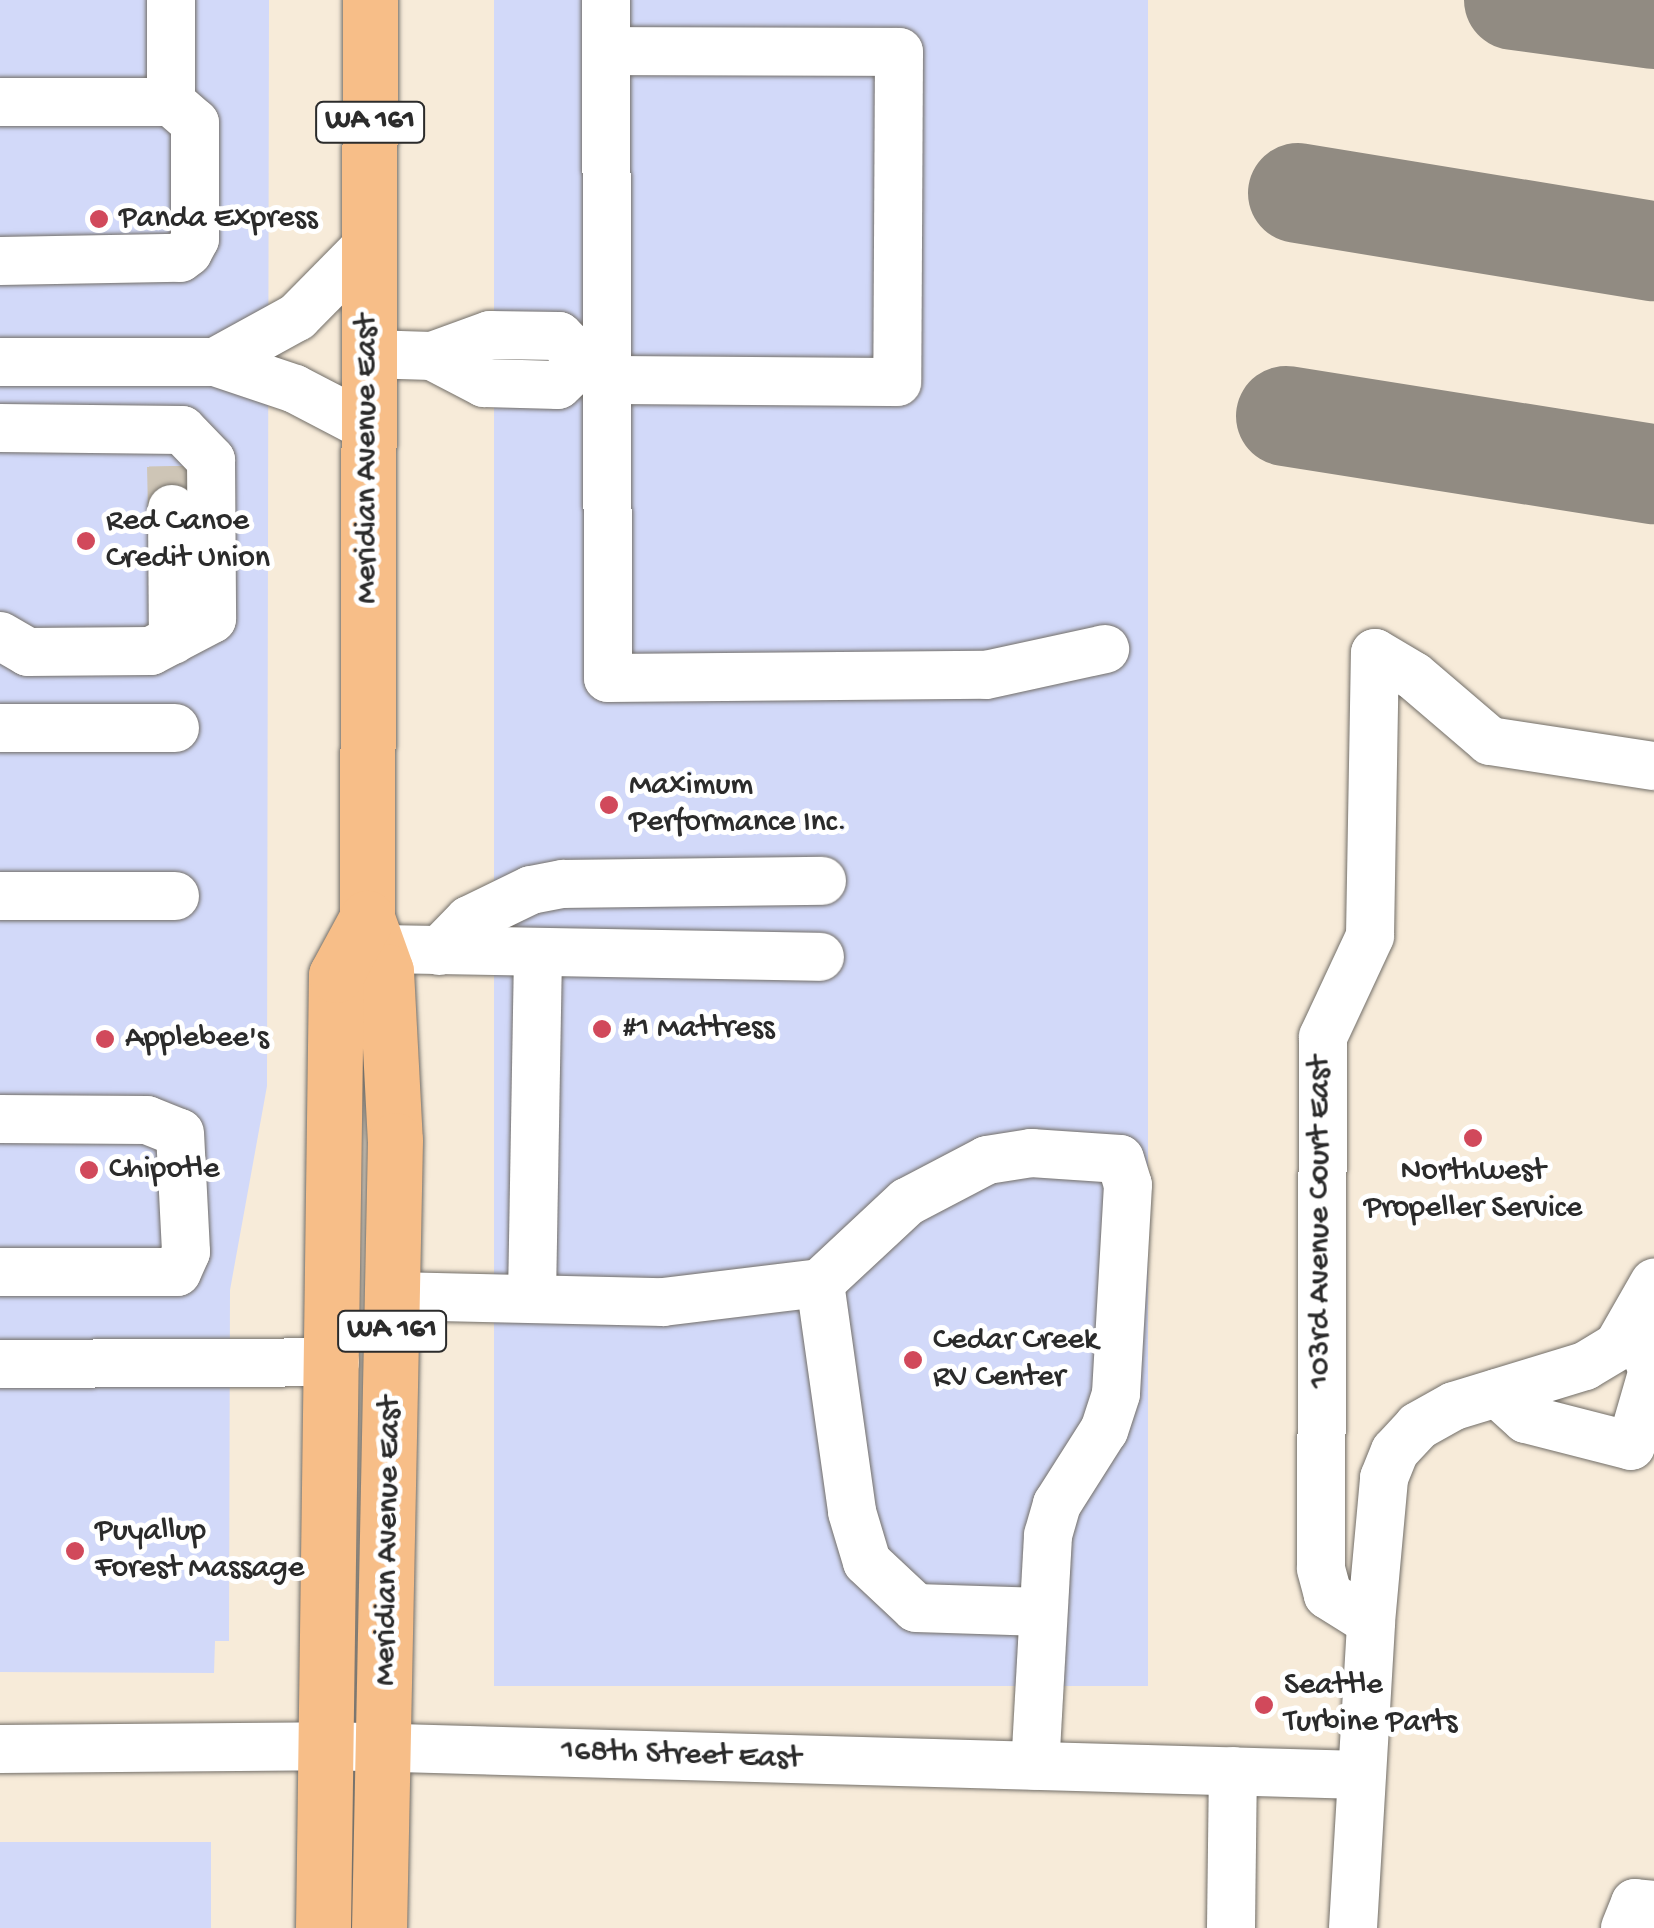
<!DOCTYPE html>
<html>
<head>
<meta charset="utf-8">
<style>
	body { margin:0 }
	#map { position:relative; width:1654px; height:1928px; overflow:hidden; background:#f7ebd9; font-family:"Gochi Hand",sans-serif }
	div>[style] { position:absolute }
	.built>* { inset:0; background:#d2d9f9; transform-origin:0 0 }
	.taxiway>* { height:100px; margin:-50px; padding:0 50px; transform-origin:50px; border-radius:50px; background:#918b82 }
	.minor-tunnel>* { height:48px; margin-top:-24px; transform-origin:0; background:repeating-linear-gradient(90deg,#cec5b6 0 48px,transparent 0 72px) }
	.roads { filter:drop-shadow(0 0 2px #726e68) drop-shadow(0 0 2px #726e68) }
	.minor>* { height:48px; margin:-24px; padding:0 24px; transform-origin:24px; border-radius:24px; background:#fff }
	.major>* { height:55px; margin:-27.5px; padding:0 27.5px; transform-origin:27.5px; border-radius:27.5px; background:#f7be88 }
	.dots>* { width:28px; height:28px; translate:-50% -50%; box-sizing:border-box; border:5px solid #fff; border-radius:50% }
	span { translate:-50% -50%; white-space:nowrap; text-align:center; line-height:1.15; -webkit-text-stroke:10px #fff; paint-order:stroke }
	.shield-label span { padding:2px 8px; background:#fff; border:2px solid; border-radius:8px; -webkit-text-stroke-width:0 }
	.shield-label { font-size:30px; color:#2b2b2b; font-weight:700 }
	.poi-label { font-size:32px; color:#2b2b2b }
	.left { translate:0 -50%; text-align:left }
	.street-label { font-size:32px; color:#2b2b2b }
</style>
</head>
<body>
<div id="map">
	<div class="built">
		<i style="clip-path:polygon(0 0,269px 0,267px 1086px,230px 1290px,229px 1641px,215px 1641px,214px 1673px,0 1672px)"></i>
		<i style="left:494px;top:0;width:654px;height:1686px"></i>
		<i style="left:211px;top:1842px;width:86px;height:211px;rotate:90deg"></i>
	</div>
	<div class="taxiway">
		<i style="left:1514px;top:0;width:141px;rotate:7.7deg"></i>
		<i style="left:1298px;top:193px;width:361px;rotate:9.3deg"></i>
		<i style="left:1286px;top:416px;width:373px;rotate:9deg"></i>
	</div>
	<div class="minor-tunnel">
		<i style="left:171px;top:466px;width:43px;rotate:88.7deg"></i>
	</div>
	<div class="roads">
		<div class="minor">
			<i style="left:606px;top:0;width:678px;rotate:89.83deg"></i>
			<i style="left:608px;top:678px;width:378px;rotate:-0.5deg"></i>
			<i style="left:986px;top:675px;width:122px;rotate:-12.3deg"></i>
			<i style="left:606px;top:51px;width:293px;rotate:0.2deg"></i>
			<i style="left:899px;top:52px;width:330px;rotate:90.3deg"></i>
			<i style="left:897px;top:382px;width:290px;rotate:-179.6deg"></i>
			<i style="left:0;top:102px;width:171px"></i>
			<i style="left:171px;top:102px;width:102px;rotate:-90deg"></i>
			<i style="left:0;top:261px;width:180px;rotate:-1deg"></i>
			<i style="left:180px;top:258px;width:10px;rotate:-37deg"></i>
			<i style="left:188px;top:252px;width:15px;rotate:-62deg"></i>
			<i style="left:195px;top:239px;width:116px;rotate:-90deg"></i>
			<i style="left:195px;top:123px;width:32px;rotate:-139deg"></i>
			<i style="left:368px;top:354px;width:64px;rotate:1.8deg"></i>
			<i style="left:432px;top:356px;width:62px;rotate:-19.9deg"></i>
			<i style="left:490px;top:335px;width:69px;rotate:0.8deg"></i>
			<i style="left:559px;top:336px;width:35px;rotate:46deg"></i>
			<i style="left:583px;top:361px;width:24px;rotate:2deg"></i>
			<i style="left:432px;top:356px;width:59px;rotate:27.4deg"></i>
			<i style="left:484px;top:383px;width:74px;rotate:1.5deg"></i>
			<i style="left:558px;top:385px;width:35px;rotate:-44deg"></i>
			<i style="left:0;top:362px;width:215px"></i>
			<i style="left:215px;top:362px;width:84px;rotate:18.6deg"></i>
			<i style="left:295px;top:389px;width:82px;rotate:27.5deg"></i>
			<i style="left:215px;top:362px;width:94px;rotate:-28.8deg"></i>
			<i style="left:297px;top:317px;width:103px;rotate:-45.4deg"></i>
			<i style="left:0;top:428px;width:182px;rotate:0.6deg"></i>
			<i style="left:182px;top:430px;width:42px;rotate:46deg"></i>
			<i style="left:211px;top:460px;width:159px;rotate:89.6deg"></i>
			<i style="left:212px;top:619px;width:69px;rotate:152.3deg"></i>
			<i style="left:151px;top:651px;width:123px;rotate:179.5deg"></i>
			<i style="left:28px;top:652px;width:32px;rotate:-150deg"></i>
			<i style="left:172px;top:509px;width:131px;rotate:89.6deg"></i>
			<i style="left:0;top:728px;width:175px"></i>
			<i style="left:0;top:896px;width:175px"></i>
			<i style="left:378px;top:949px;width:442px;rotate:1deg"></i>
			<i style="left:439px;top:951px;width:43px;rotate:-45.9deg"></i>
			<i style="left:469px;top:920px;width:69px;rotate:-25.8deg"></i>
			<i style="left:531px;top:890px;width:33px;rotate:-11deg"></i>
			<i style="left:563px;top:884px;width:259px;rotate:-0.7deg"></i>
			<i style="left:0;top:1119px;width:147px;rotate:0.4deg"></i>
			<i style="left:147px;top:1120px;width:35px;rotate:22deg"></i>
			<i style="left:180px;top:1133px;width:119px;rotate:87.1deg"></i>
			<i style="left:186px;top:1252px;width:22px;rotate:114deg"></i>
			<i style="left:177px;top:1272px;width:177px;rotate:180deg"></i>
			<i style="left:820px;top:1283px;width:231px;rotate:82deg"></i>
			<i style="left:852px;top:1512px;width:52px;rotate:73.3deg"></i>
			<i style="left:867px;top:1562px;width:67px;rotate:43.2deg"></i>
			<i style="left:916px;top:1608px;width:127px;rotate:1.8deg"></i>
			<i style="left:393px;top:1296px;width:270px;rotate:1.3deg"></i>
			<i style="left:663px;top:1302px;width:158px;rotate:-6.9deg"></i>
			<i style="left:820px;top:1283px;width:119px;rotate:-43deg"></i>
			<i style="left:907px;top:1202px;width:90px;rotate:-27.7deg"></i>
			<i style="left:987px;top:1160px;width:45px;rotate:-9deg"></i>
			<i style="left:1031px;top:1153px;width:89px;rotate:3.9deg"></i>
			<i style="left:1120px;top:1159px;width:27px;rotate:73deg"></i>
			<i style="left:1128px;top:1185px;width:209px;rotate:93.3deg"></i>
			<i style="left:1116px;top:1394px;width:38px;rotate:108deg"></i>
			<i style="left:1104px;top:1430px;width:88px;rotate:122.4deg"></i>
			<i style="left:1057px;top:1504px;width:33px;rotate:106deg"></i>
			<i style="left:1048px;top:1536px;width:230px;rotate:93.2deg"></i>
			<i style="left:532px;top:1298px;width:346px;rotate:-89deg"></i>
			<i style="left:0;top:1364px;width:335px;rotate:-0.3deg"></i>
			<i style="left:1497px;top:1393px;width:39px;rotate:42deg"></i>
			<i style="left:1526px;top:1419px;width:108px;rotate:14.4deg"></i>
			<i style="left:1631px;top:1446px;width:79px;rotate:-73.9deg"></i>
			<i style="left:1653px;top:1370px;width:46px;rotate:-114.3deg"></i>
			<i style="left:1371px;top:1622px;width:145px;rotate:-84.8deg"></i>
			<i style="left:1384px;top:1478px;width:29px;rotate:-68deg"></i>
			<i style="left:1395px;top:1451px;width:34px;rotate:-47deg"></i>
			<i style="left:1418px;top:1426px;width:41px;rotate:-29.1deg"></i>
			<i style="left:1454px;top:1406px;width:137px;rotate:-17deg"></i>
			<i style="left:1585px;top:1366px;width:39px;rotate:-31deg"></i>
			<i style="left:1618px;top:1346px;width:73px;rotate:-60.3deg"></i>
			<i style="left:0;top:1749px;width:327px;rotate:-0.5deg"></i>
			<i style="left:327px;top:1746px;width:1035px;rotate:1.6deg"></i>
			<i style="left:1231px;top:1928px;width:157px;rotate:-89.3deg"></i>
			<i style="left:1353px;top:1928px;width:307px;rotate:-86.6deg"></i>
			<i style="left:1371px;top:1622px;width:51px;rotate:-147.9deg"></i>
			<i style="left:1328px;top:1595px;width:28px;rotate:-105deg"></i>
			<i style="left:1321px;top:1568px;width:531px;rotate:-89.78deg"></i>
			<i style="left:1323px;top:1037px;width:111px;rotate:-65deg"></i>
			<i style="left:1370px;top:936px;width:283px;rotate:-89deg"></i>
			<i style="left:1375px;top:653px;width:45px;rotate:30.5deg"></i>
			<i style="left:1414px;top:676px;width:100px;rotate:40.5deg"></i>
			<i style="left:1490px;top:741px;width:166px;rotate:8.7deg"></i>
			<i style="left:1625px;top:1928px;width:27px;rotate:-68deg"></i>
			<i style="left:1635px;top:1903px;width:19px;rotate:6deg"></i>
		</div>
		<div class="major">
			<i style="left:370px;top:0;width:918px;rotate:90.19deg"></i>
			<i style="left:367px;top:918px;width:56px;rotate:70.3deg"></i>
			<i style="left:386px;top:971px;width:169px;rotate:87deg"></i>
			<i style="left:395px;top:1140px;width:788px;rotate:91.16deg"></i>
			<i style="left:323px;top:1928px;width:953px;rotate:-89.22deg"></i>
			<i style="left:336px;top:975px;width:65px;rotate:-61.5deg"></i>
		</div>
	</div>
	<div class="dots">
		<i style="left:99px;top:219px;background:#d1495b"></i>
		<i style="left:86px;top:541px;background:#d1495b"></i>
		<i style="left:609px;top:805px;background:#d1495b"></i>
		<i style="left:602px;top:1029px;background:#d1495b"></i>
		<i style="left:105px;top:1039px;background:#d1495b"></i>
		<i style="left:1473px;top:1138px;background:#d1495b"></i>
		<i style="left:89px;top:1170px;background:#d1495b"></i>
		<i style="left:913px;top:1360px;background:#d1495b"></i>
		<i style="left:75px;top:1551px;background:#d1495b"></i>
		<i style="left:1264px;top:1705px;background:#d1495b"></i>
	</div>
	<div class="shield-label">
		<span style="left:370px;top:122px">WA 161</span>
		<span style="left:392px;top:1331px">WA 161</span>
	</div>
	<div class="poi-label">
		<span class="left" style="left:119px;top:219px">Panda Express</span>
		<span class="left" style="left:106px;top:541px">Red Canoe<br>Credit Union</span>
		<span class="left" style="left:629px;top:805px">Maximum<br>Performance Inc.</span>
		<span class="left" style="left:622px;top:1029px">#1 Mattress</span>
		<span class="left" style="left:125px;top:1039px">Applebee's</span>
		<span class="left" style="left:109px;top:1170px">Chipotle</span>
		<span style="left:1473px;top:1191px">Northwest<br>Propeller Service</span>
		<span class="left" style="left:933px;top:1360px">Cedar Creek<br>RV Center</span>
		<span class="left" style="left:95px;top:1551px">Puyallup<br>Forest Massage</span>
		<span class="left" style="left:1284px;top:1705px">Seattle<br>Turbine Parts</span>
	</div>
	<div class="street-label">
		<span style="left:368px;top:459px;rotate:-90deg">Meridian Avenue East</span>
		<span style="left:1321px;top:1222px;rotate:-90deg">103rd Avenue Court East</span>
		<span style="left:389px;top:1541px;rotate:-89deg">Meridian Avenue East</span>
		<span style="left:681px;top:1756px;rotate:2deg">168th Street East</span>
	</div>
</div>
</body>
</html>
